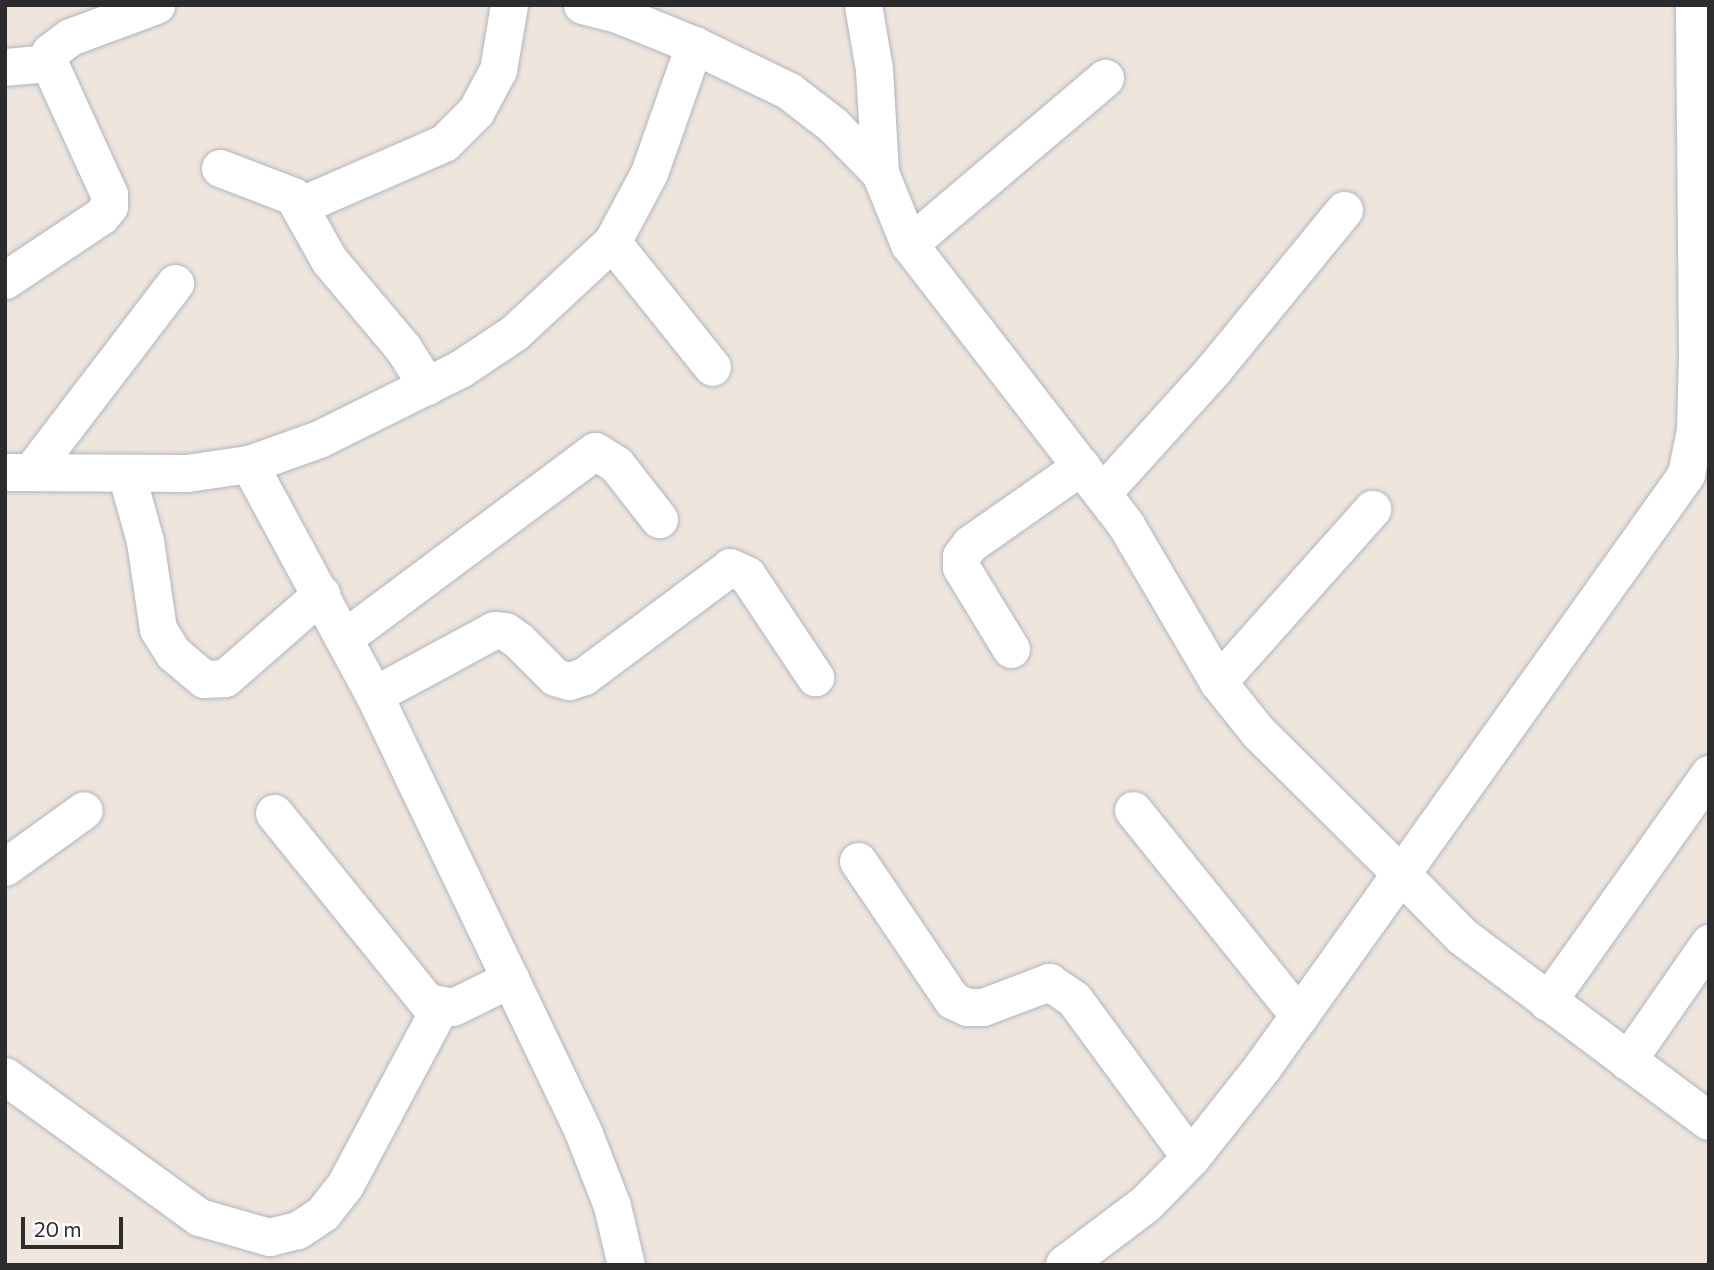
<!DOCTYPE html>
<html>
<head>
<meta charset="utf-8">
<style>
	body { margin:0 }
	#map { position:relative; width:1714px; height:1270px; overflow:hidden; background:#eee6dd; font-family:Commissioner,sans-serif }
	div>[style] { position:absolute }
	.roads { filter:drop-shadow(0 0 2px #b1b5c0) drop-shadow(0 0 2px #b1b5c0) }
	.street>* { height:37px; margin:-18.5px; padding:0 18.5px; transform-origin:18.5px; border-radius:18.5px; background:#fff }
	.secondary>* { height:38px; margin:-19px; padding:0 19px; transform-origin:19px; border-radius:19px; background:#fff }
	span { translate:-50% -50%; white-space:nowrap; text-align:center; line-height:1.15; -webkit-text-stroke:5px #fff; paint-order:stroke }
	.frame { position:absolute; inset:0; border:7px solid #2c2c2c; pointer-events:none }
	.scale { position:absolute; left:21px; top:1217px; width:102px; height:32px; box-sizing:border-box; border:4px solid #2c2c2c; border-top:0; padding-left:9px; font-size:21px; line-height:24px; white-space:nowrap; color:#2c2c2c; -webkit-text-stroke:5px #fff; paint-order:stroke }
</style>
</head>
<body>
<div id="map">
	<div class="roads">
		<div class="street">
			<i style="left:582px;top:5px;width:34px;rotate:14deg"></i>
			<i style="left:615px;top:13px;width:85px;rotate:22.1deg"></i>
			<i style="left:863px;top:5px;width:65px;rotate:80.2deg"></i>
			<i style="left:874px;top:69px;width:104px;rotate:86.7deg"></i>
			<i style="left:880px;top:173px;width:77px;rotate:67.8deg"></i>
			<i style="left:909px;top:244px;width:355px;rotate:52.3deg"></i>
			<i style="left:1126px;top:525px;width:182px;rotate:59.6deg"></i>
			<i style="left:1218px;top:682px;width:64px;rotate:51.3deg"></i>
			<i style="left:1258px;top:732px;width:202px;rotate:44.8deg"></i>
			<i style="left:1401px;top:874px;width:491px;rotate:-54.5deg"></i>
			<i style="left:1686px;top:474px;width:45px;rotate:-78.4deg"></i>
			<i style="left:1695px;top:430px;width:74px;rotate:-88.5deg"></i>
			<i style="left:1697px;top:356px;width:351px;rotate:-90.5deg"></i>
			<i style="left:5px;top:67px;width:44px;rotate:-5.2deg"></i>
			<i style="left:220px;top:168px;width:78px;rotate:21deg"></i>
			<i style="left:293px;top:196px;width:73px;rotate:60.6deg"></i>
			<i style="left:329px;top:260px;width:115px;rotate:49.9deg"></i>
			<i style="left:403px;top:348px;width:45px;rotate:57.7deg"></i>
			<i style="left:299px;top:206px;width:158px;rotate:-23.5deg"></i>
			<i style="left:444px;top:143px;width:45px;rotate:-45deg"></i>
			<i style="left:476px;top:111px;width:47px;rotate:-61.8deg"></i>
			<i style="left:498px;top:70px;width:66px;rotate:-80.4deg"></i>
			<i style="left:612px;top:242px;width:160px;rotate:51.3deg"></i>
			<i style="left:909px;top:244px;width:257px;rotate:-40.3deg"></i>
			<i style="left:5px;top:280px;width:115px;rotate:-33.7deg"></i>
			<i style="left:101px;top:216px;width:13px;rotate:-51deg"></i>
			<i style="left:109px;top:206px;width:12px;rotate:-90deg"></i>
			<i style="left:109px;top:194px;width:144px;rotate:-114.6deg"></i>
			<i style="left:49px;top:63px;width:11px;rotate:-85deg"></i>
			<i style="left:50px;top:52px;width:25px;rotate:-37deg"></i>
			<i style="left:70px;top:37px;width:92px;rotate:-20.4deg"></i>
			<i style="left:249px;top:464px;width:263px;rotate:61.6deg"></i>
			<i style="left:374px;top:695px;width:487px;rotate:64.4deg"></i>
			<i style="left:584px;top:1134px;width:77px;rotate:68.7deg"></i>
			<i style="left:612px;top:1206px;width:61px;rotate:76.7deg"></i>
			<i style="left:33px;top:469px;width:234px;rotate:-52.6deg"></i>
			<i style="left:5px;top:472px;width:182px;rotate:0.3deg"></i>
			<i style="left:187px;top:473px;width:63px;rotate:-8.3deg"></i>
			<i style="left:249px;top:464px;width:74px;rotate:-19.7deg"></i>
			<i style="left:319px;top:439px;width:157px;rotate:-26.4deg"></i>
			<i style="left:460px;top:369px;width:65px;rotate:-33.7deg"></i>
			<i style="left:514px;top:333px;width:134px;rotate:-42.9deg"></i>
			<i style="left:612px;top:242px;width:78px;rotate:-61.8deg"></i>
			<i style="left:649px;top:173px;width:136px;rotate:-70.6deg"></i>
			<i style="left:694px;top:45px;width:106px;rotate:25.8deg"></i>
			<i style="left:789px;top:91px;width:56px;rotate:37.7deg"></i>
			<i style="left:833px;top:125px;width:67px;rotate:45.6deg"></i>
			<i style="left:126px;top:473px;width:71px;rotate:74.4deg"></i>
			<i style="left:145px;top:541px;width:89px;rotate:81.6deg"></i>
			<i style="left:158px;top:629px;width:28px;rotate:58deg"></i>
			<i style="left:173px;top:653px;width:40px;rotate:40deg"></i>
			<i style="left:204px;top:679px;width:21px;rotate:-3deg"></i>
			<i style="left:225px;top:678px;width:128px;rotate:-41.2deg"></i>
			<i style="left:1102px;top:493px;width:166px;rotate:-47.9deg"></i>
			<i style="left:1213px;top:370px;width:207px;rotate:-50.7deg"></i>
			<i style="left:344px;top:638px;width:313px;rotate:-36.7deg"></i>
			<i style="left:595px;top:451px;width:25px;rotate:32deg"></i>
			<i style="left:616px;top:464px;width:70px;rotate:52deg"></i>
			<i style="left:1011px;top:649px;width:96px;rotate:-121.4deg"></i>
			<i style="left:961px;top:567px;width:11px;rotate:-90deg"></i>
			<i style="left:961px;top:556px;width:15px;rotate:-53deg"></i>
			<i style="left:970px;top:544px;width:136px;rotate:-35.1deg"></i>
			<i style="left:1218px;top:682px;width:232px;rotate:-48.3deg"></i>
			<i style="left:374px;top:695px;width:136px;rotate:-28.4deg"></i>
			<i style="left:494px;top:630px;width:11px;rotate:5deg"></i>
			<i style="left:505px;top:631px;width:16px;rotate:35deg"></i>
			<i style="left:518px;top:640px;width:52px;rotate:45deg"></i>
			<i style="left:555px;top:677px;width:15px;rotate:16deg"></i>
			<i style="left:569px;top:681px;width:16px;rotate:-18deg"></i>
			<i style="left:584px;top:676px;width:182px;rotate:-36.7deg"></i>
			<i style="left:730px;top:567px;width:19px;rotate:25deg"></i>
			<i style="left:747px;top:575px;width:123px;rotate:56.3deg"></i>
			<i style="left:1133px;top:810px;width:265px;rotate:51.1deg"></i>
			<i style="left:274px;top:813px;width:243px;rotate:51deg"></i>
			<i style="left:427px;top:1002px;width:26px;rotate:11deg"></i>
			<i style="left:453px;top:1007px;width:64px;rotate:-26.2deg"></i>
			<i style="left:858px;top:861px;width:168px;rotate:55.9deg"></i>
			<i style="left:952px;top:1000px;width:17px;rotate:25deg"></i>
			<i style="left:967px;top:1007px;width:16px"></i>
			<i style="left:983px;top:1007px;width:71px;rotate:-20.7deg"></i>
			<i style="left:1049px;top:982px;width:30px;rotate:34deg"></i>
			<i style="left:1074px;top:999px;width:197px;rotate:53.7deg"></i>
			<i style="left:5px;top:867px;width:97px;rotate:-35.8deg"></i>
			<i style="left:1547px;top:1002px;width:280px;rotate:-54.6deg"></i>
			<i style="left:1627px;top:1061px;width:144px;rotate:-55.2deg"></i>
			<i style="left:5px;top:1076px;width:240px;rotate:36deg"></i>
			<i style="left:199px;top:1217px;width:73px;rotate:15.9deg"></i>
			<i style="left:269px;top:1237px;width:30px;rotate:-14deg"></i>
			<i style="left:298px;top:1230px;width:30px;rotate:-34deg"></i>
			<i style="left:323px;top:1213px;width:36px;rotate:-52deg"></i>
			<i style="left:345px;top:1185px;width:202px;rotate:-61.9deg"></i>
		</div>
		<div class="secondary">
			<i style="left:1065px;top:1265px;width:101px;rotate:-37deg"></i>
			<i style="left:1146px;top:1204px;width:64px;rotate:-45.6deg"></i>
			<i style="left:1191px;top:1158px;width:116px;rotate:-51.6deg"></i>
			<i style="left:1263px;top:1067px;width:237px;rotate:-54.4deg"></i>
			<i style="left:1401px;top:874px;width:88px;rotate:45.5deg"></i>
			<i style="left:1463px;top:937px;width:307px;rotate:36.8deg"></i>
		</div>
	</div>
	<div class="frame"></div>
	<div class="scale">20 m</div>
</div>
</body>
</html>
